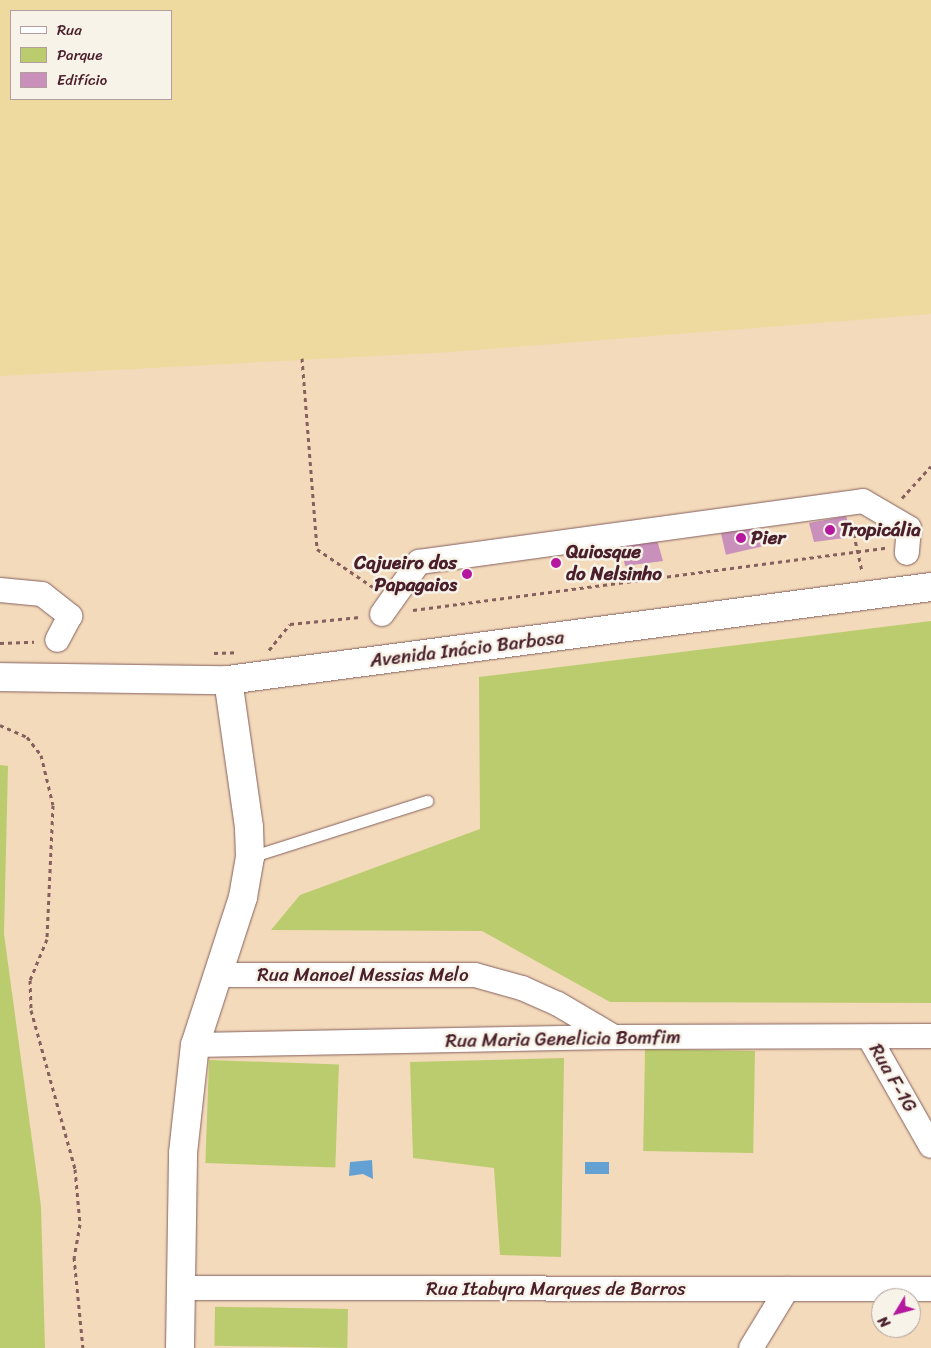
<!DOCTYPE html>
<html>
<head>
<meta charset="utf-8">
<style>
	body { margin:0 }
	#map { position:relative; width:931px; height:1348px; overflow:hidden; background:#f3dabb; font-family:Sriracha,sans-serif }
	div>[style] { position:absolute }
	.green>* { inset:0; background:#bbcc6e; transform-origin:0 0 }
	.sand>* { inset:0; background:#eeda9e }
	.water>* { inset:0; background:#63a1d4; transform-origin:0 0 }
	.building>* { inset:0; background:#c990bc; transform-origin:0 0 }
	.path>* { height:3px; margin-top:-1.5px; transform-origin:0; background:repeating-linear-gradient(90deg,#85605d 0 4px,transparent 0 8px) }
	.roads { filter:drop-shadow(0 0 1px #85605d) drop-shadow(0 0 1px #85605d) }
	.lane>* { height:11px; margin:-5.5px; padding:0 5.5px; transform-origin:5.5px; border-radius:5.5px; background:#fff }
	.street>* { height:24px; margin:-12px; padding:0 12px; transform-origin:12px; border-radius:12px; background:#fff }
	.secondary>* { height:28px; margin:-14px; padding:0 14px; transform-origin:14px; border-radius:14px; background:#fff }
	.dots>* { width:14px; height:14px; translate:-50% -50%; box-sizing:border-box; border:2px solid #f7f3e8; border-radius:50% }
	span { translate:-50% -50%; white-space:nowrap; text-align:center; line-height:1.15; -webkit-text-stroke:5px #f7f3e8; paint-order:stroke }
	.poi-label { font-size:19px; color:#4a1f2b; font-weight:700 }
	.left { translate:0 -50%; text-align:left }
	.right { translate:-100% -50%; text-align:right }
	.street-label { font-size:19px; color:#4a1f2b }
	.legend { position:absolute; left:10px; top:10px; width:162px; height:90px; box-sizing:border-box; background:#f7f3e8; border:1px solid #b29e9c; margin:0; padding:6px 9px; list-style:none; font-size:15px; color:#4a1f2b }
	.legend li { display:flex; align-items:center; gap:10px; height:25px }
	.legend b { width:25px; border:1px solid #b29e9c }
	.north { position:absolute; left:871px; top:1288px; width:50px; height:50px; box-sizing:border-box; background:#f7f3e8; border:1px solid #b29e9c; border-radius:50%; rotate:233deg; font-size:14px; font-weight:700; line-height:20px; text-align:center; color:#4a1f2b }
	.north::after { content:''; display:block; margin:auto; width:18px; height:22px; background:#b5179e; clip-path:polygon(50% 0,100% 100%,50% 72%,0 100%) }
</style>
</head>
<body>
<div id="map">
	<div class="green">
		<i style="clip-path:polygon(931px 621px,931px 1003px,610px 1002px,482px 931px,271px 930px,300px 895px,480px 829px,479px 677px)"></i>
		<i style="clip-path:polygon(0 765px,8px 766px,4px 934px,41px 1206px,45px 1348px,0 1348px)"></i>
		<i style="left:645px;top:1049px;width:110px;height:102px;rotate:1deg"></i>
		<i style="clip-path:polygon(564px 1058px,561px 1257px,500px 1255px,494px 1168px,413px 1158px,410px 1062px)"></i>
		<i style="left:209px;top:1060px;width:130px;height:103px;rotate:2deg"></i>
		<i style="left:348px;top:1309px;width:39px;height:133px;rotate:91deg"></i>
	</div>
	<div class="sand">
		<i style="clip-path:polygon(evenodd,0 0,931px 0,931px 314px,451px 352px,0 376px,0 0,11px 11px,171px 11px,171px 99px,11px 99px,11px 11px)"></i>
	</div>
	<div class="water">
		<i style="clip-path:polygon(372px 1160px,373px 1179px,363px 1174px,349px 1176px,350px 1162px)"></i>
		<i style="left:609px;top:1162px;width:12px;height:24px;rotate:90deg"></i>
	</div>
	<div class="building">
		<i style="clip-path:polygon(846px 516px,852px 537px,814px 542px,809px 523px)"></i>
		<i style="left:757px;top:525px;width:22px;height:37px;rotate:77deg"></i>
		<i style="clip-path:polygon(657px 540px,663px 561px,625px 566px,621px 546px)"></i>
	</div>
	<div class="path">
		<i style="left:302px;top:358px;width:192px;rotate:85.5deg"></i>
		<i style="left:317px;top:549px;width:68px;rotate:34.2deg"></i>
		<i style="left:902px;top:498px;width:43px;rotate:-47.8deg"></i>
		<i style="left:852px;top:526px;width:46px;rotate:77.5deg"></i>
		<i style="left:413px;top:610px;width:477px;rotate:-7.5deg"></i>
		<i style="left:0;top:643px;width:34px;rotate:-2deg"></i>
		<i style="left:269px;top:650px;width:33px;rotate:-51deg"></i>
		<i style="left:290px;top:624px;width:70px;rotate:-5.7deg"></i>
		<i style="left:214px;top:653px;width:24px;rotate:-2deg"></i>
		<i style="left:0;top:725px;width:30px;rotate:24deg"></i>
		<i style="left:27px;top:737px;width:23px;rotate:52deg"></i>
		<i style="left:41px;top:755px;width:51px;rotate:76.5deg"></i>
		<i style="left:53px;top:805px;width:134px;rotate:92.6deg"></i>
		<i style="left:47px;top:939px;width:44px;rotate:112.5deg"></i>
		<i style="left:30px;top:980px;width:30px;rotate:88deg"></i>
		<i style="left:31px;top:1010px;width:165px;rotate:74.5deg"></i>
		<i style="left:75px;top:1169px;width:55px;rotate:84.8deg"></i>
		<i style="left:80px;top:1224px;width:34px;rotate:100deg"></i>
		<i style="left:74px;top:1257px;width:91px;rotate:84.4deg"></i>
	</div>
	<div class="roads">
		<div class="lane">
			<i style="left:250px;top:857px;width:186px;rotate:-17.6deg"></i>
		</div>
		<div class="street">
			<i style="left:0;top:590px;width:42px;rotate:5.4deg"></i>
			<i style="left:42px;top:594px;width:36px;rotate:38deg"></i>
			<i style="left:70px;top:616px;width:27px;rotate:118deg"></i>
			<i style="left:382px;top:614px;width:64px;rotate:-54.6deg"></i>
			<i style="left:419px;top:562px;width:448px;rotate:-7.8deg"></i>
			<i style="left:863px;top:501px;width:53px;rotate:30.4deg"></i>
			<i style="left:909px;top:528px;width:25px;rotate:95deg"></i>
			<i style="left:219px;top:975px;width:256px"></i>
			<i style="left:475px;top:975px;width:49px;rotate:15.5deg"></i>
			<i style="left:522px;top:988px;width:39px;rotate:24deg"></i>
			<i style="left:558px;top:1004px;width:65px;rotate:30.5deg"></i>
			<i style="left:869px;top:1037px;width:125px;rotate:60.4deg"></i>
			<i style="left:195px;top:1045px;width:419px;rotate:-1.1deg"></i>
			<i style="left:614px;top:1037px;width:317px;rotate:-0.2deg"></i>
			<i style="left:180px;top:1288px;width:751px;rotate:0.08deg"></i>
			<i style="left:751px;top:1348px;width:69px;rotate:-58.6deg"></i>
		</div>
		<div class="secondary">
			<i style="left:0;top:677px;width:228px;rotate:0.8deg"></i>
			<i style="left:228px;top:680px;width:709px;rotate:-7.54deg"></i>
			<i style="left:180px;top:1348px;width:195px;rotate:-89.1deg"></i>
			<i style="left:183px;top:1153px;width:109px;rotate:-83.7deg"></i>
			<i style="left:195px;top:1045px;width:156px;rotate:-72deg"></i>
			<i style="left:243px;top:897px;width:41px;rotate:-80.1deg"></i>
			<i style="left:250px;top:857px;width:30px;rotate:-92deg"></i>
			<i style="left:249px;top:827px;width:148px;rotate:-98.1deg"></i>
		</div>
	</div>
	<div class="dots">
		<i style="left:830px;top:530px;background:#b5179e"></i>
		<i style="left:741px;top:538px;background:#b5179e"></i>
		<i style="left:556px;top:563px;background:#b5179e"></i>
		<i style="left:467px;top:574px;background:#b5179e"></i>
	</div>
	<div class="poi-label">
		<span class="left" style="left:840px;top:530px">Tropicália</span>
		<span class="left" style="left:751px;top:538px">Pier</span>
		<span class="left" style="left:566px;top:563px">Quiosque<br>do Nelsinho</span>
		<span class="right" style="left:457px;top:574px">Cajueiro dos<br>Papagaios</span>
	</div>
	<div class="street-label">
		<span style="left:467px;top:649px;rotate:-7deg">Avenida Inácio Barbosa</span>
		<span style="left:363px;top:975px">Rua Manoel Messias Melo</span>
		<span style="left:563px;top:1039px;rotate:-1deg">Rua Maria Genelicia Bomfim</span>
		<span style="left:893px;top:1078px;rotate:60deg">Rua F-1G</span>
		<span style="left:556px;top:1289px">Rua Itabyra Marques de Barros</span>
	</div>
	<ul class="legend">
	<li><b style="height:6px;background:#fff"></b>Rua</li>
	<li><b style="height:14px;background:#bbcc6e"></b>Parque</li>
	<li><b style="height:14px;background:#c990bc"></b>Edifício</li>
	</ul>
	<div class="north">N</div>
</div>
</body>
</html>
